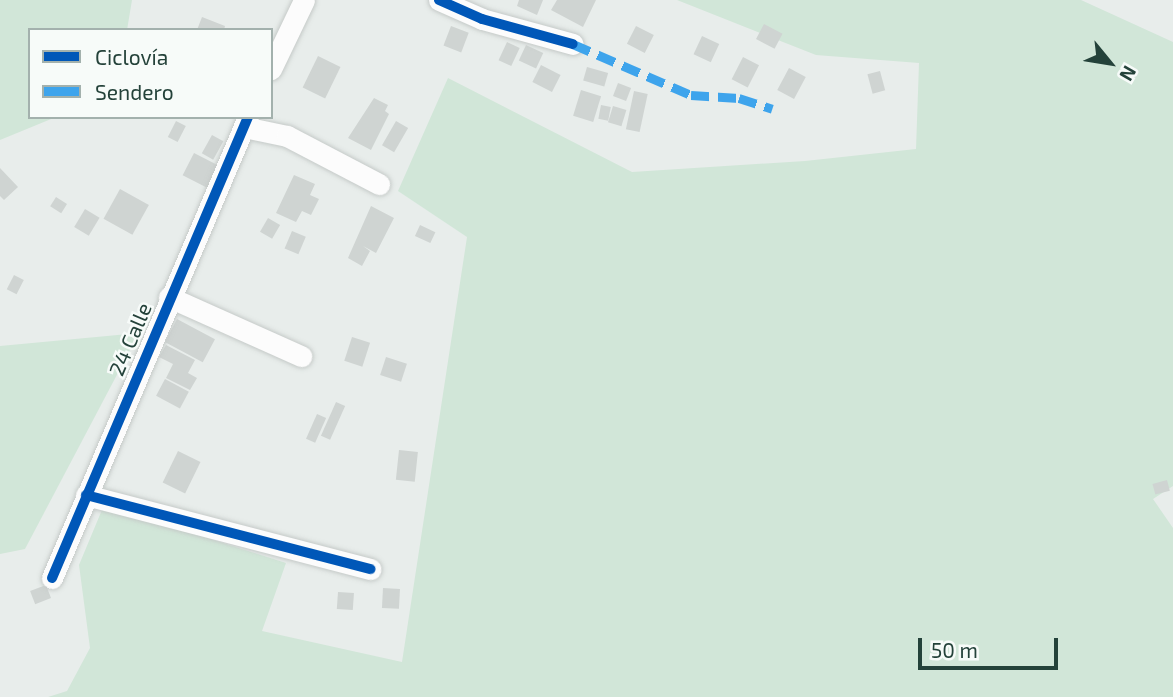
<!DOCTYPE html>
<html>
<head>
<meta charset="utf-8">
<style>
	body { margin:0 }
	#map { position:relative; width:1173px; height:697px; overflow:hidden; background:#e8edeb; font-family:"Exo 2",sans-serif }
	div>[style] { position:absolute }
	.green>* { inset:0; background:#d1e6d8 }
	.building>* { inset:0; background:#cfd4d2; transform-origin:0 0 }
	.roads { filter:drop-shadow(0 0 2px #c5cac8) drop-shadow(0 0 2px #c5cac8) }
	.minor>* { height:21px; margin:-10.5px; padding:0 10.5px; transform-origin:10.5px; border-radius:10.5px; background:#fcfcfc }
	.quiet>* { height:9px; margin-top:-4.5px; transform-origin:0; background:repeating-linear-gradient(90deg,#3ea4ec 0 18px,transparent 0 27px) }
	.cycleway>* { height:10px; margin:-5px; padding:0 5px; transform-origin:5px; border-radius:5px; background:#0057b8 }
	span { translate:-50% -50%; white-space:nowrap; text-align:center; line-height:1.15; -webkit-text-stroke:5px #f7fbf9; paint-order:stroke }
	.street-label { font-size:21px; color:#24423a }
	.legend { position:absolute; left:28px; top:28px; width:245px; height:91px; box-sizing:border-box; background:#f7fbf9; border:2px solid #a3b1ad; margin:0; padding:9px 12px; list-style:none; font-size:21px; color:#24423a }
	.legend li { display:flex; align-items:center; gap:14px; height:35px }
	.legend b { width:35px; border:2px solid #a3b1ad }
	.north { position:absolute; left:1075px; top:28px; width:70px; height:70px; -webkit-text-stroke:5px #f7fbf9; paint-order:stroke; rotate:120deg; font-size:19px; font-weight:700; line-height:28px; text-align:center; color:#24423a }
	.north::after { content:''; display:block; margin:auto; width:24px; height:32px; background:#24423a; clip-path:polygon(50% 0,100% 100%,50% 72%,0 100%) }
	.scale { position:absolute; left:918px; top:638px; width:140px; height:32px; box-sizing:border-box; border:4px solid #24423a; border-top:0; padding-left:9px; font-size:21px; line-height:24px; white-space:nowrap; color:#24423a; -webkit-text-stroke:5px #f7fbf9; paint-order:stroke }
</style>
</head>
<body>
<div id="map">
	<div class="green">
		<i style="clip-path:polygon(0 0,132px 0,127px 30px,30px 30px,30px 117px,56px 117px,0 140px)"></i>
		<i style="clip-path:polygon(677px 0,1081px 0,1173px 42px,1173px 486px,1153px 499px,1173px 528px,1173px 697px,48px 697px,67px 691px,90px 648px,79px 565px,104px 505px,286px 563px,262px 631px,402px 662px,467px 237px,398px 191px,448px 78px,632px 172px,805px 161px,916px 149px,919px 63px,816px 55px)"></i>
		<i style="clip-path:polygon(139px 333px,25px 549px,0 554px,0 346px)"></i>
	</div>
	<div class="building">
		<i style="clip-path:polygon(519px 0,543px 0,537px 15px,517px 6px)"></i>
		<i style="clip-path:polygon(557px 0,596px 0,583px 27px,551px 10px)"></i>
		<i style="clip-path:polygon(202px 17px,225px 26px,224px 30px,197px 30px)"></i>
		<i style="left:764px;top:24px;width:21px;height:17px;rotate:28deg"></i>
		<i style="left:451px;top:26px;width:19px;height:21px;rotate:21deg"></i>
		<i style="left:636px;top:26px;width:20px;height:20px;rotate:27deg"></i>
		<i style="left:702px;top:36px;width:19px;height:20px;rotate:25deg"></i>
		<i style="left:507px;top:42px;width:14px;height:20px;rotate:25deg"></i>
		<i style="left:526px;top:45px;width:19px;height:17px;rotate:25deg"></i>
		<i style="left:318px;top:56px;width:25px;height:35px;rotate:26deg"></i>
		<i style="left:743px;top:57px;width:18px;height:25px;rotate:27deg"></i>
		<i style="left:541px;top:65px;width:22px;height:19px;rotate:27deg"></i>
		<i style="left:587px;top:67px;width:22px;height:14px;rotate:16deg"></i>
		<i style="left:789px;top:68px;width:19px;height:25px;rotate:28deg"></i>
		<i style="left:880px;top:71px;width:20px;height:13px;rotate:75deg"></i>
		<i style="left:618px;top:83px;width:14px;height:14px;rotate:21deg"></i>
		<i style="left:581px;top:90px;width:21px;height:27px;rotate:17deg"></i>
		<i style="left:634px;top:91px;width:14px;height:39px;rotate:12deg"></i>
		<i style="clip-path:polygon(374px 98px,388px 105px,385px 111px,389px 114px,371px 150px,348px 138px)"></i>
		<i style="left:601px;top:105px;width:10px;height:14px;rotate:11deg"></i>
		<i style="left:613px;top:106px;width:14px;height:17px;rotate:17deg"></i>
		<i style="left:176px;top:121px;width:11px;height:18px;rotate:27deg"></i>
		<i style="left:396px;top:121px;width:14px;height:28px;rotate:30deg"></i>
		<i style="left:212px;top:135px;width:13px;height:21px;rotate:29deg"></i>
		<i style="left:194px;top:153px;width:28px;height:25px;rotate:27deg"></i>
		<i style="clip-path:polygon(0 168px,18px 187px,4px 200px,0 196px)"></i>
		<i style="clip-path:polygon(294px 175px,315px 184px,310px 195px,319px 199px,311px 215px,302px 211px,296px 222px,276px 213px)"></i>
		<i style="left:120px;top:189px;width:33px;height:34px;rotate:29deg"></i>
		<i style="left:56px;top:197px;width:13px;height:11px;rotate:32deg"></i>
		<i style="clip-path:polygon(371px 206px,394px 218px,376px 253px,363px 246px,370px 251px,362px 266px,348px 258px)"></i>
		<i style="left:85px;top:209px;width:17px;height:21px;rotate:31deg"></i>
		<i style="left:268px;top:218px;width:14px;height:16px;rotate:30deg"></i>
		<i style="left:420px;top:225px;width:17px;height:12px;rotate:25deg"></i>
		<i style="left:292px;top:231px;width:15px;height:19px;rotate:23deg"></i>
		<i style="left:14px;top:275px;width:11px;height:16px;rotate:27deg"></i>
		<i style="left:177px;top:319px;width:43px;height:26px;rotate:28deg"></i>
		<i style="left:352px;top:337px;width:19px;height:25px;rotate:18deg"></i>
		<i style="clip-path:polygon(166px 345px,195px 360px,188px 373px,197px 378px,190px 390px,166px 378px,173px 364px,159px 357px)"></i>
		<i style="left:386px;top:357px;width:22px;height:19px;rotate:18deg"></i>
		<i style="left:165px;top:379px;width:27px;height:19px;rotate:28deg"></i>
		<i style="left:336px;top:402px;width:10px;height:37px;rotate:24deg"></i>
		<i style="left:317px;top:414px;width:10px;height:27px;rotate:24deg"></i>
		<i style="left:399px;top:450px;width:19px;height:30px;rotate:6deg"></i>
		<i style="left:178px;top:451px;width:25px;height:35px;rotate:26deg"></i>
		<i style="left:1167px;top:480px;width:11px;height:15px;rotate:75deg"></i>
		<i style="left:46px;top:585px;width:14px;height:17px;rotate:69deg"></i>
		<i style="left:383px;top:588px;width:17px;height:20px;rotate:3deg"></i>
		<i style="left:338px;top:592px;width:16px;height:17px;rotate:4deg"></i>
	</div>
	<div class="roads">
		<div class="minor">
			<i style="left:439px;top:0;width:47px;rotate:23.8deg"></i>
			<i style="left:482px;top:19px;width:94px;rotate:15.4deg"></i>
			<i style="left:271px;top:69px;width:76px;rotate:-64.4deg"></i>
			<i style="left:244px;top:127px;width:44px;rotate:11.8deg"></i>
			<i style="left:287px;top:136px;width:104px;rotate:27.6deg"></i>
			<i style="left:169px;top:297px;width:145px;rotate:24.1deg"></i>
			<i style="left:86px;top:495px;width:294px;rotate:14.6deg"></i>
			<i style="left:52px;top:578px;width:501px;rotate:-66.97deg"></i>
		</div>
	</div>
	<div class="quiet">
		<i style="left:573px;top:44px;width:129px;rotate:23.4deg"></i>
		<i style="left:691px;top:95px;width:48px;rotate:3.6deg"></i>
		<i style="left:739px;top:98px;width:35px;rotate:18deg"></i>
	</div>
	<div class="cycleway">
		<i style="left:439px;top:0;width:47px;rotate:23.8deg"></i>
		<i style="left:482px;top:19px;width:94px;rotate:15.4deg"></i>
		<i style="left:86px;top:495px;width:294px;rotate:14.6deg"></i>
		<i style="left:52px;top:578px;width:501px;rotate:-66.97deg"></i>
	</div>
	<div class="street-label">
		<span style="left:130px;top:339px;rotate:-67deg">24 Calle</span>
	</div>
	<ul class="legend">
	<li><b style="height:9px;background:#0057b8"></b>Ciclovía</li>
	<li><b style="height:9px;background:#3ea4ec"></b>Sendero</li>
	</ul>
	<div class="north">N</div>
	<div class="scale">50 m</div>
</div>
</body>
</html>
